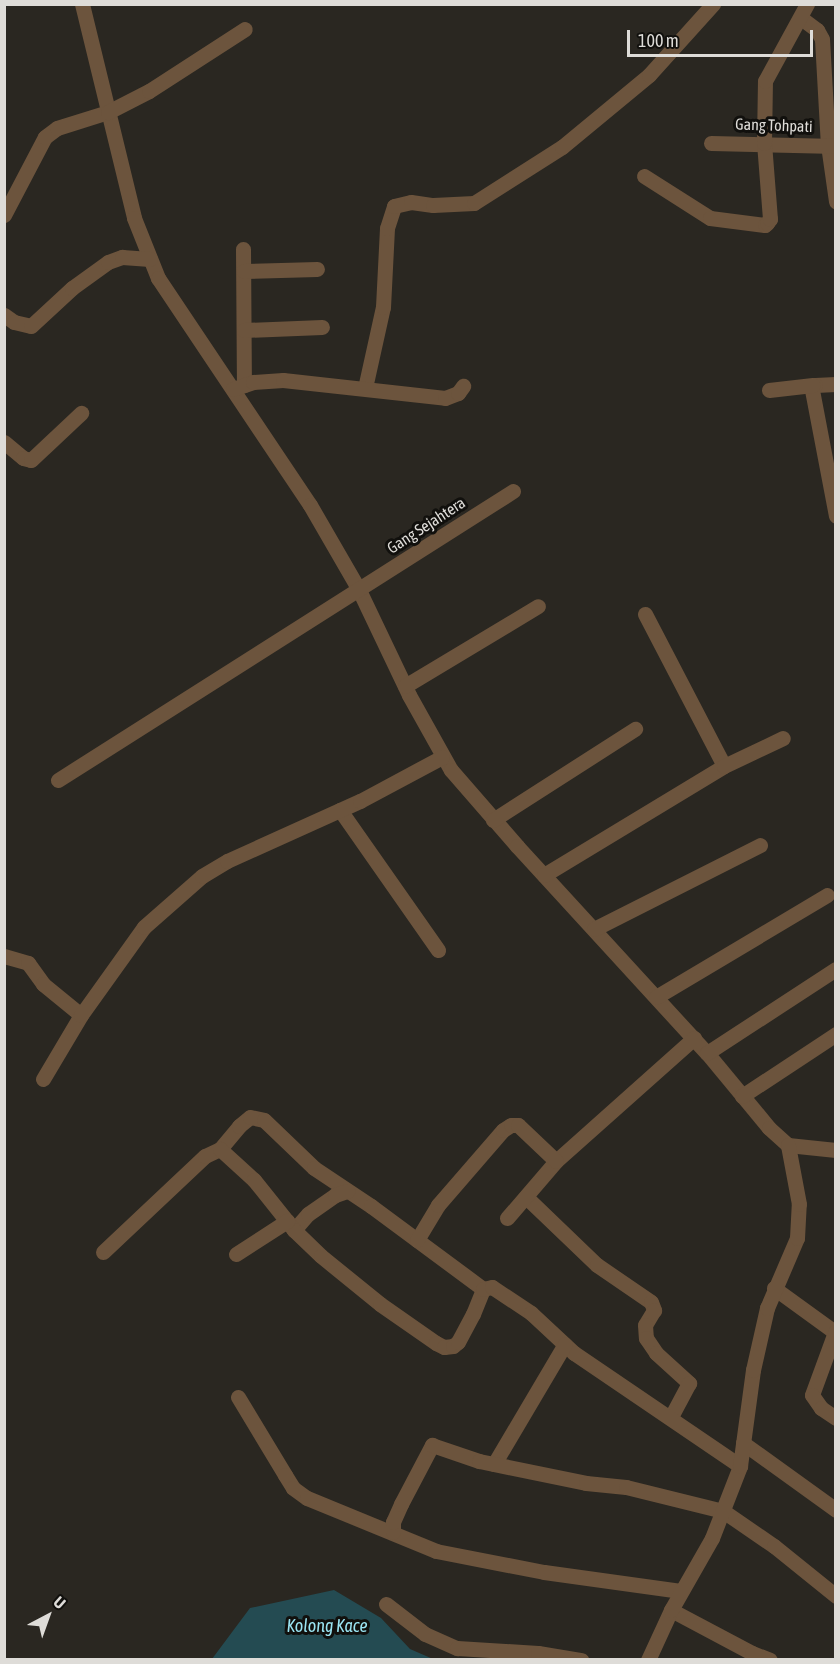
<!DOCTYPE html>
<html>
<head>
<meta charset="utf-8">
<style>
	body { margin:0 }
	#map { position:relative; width:840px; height:1664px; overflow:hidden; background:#2a2721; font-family:"Asap Condensed",sans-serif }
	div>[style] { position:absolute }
	.water>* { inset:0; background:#244b52 }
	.minor>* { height:15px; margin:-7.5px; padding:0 7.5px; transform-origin:7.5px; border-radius:7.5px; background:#6c543d }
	span { translate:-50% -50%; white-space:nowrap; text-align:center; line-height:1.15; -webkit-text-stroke:6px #11100d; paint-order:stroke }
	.street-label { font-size:16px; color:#dedcd8 }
	.water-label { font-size:18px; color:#9be5f3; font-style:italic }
	.frame { position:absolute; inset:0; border:6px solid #dedcd8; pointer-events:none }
	.north { position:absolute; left:18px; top:1586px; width:60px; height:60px; -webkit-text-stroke:4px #11100d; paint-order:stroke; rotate:41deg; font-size:16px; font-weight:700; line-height:24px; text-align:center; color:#dedcd8 }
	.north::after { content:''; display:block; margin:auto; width:21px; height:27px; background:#dedcd8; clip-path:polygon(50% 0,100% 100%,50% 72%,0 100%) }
	.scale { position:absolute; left:627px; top:30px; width:186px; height:27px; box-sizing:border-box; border:3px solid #dedcd8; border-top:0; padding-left:8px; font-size:18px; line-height:21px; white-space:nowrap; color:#dedcd8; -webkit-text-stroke:4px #11100d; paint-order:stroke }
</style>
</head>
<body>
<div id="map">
	<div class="water">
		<i style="clip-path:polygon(334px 1590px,381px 1618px,410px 1649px,433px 1659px,212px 1659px,250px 1608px)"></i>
	</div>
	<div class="minor">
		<i style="left:82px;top:4px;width:220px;rotate:76.3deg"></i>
		<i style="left:134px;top:218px;width:65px;rotate:68.2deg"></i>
		<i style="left:158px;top:278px;width:273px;rotate:56.2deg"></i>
		<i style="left:310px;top:505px;width:98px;rotate:60deg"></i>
		<i style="left:359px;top:590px;width:116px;rotate:64.5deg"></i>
		<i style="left:409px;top:695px;width:86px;rotate:60.8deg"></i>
		<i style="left:451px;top:770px;width:101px;rotate:49deg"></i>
		<i style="left:517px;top:846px;width:281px;rotate:47.5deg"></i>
		<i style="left:707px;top:1053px;width:97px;rotate:50.4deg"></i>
		<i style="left:769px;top:1128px;width:25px;rotate:42deg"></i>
		<i style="left:788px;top:1145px;width:48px;rotate:5.9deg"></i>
		<i style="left:801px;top:18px;width:20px;rotate:37deg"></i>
		<i style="left:817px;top:30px;width:10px;rotate:61deg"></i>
		<i style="left:822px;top:39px;width:106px;rotate:86.8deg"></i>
		<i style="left:828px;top:145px;width:57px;rotate:81.9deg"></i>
		<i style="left:711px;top:143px;width:125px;rotate:1.4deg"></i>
		<i style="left:644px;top:176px;width:78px;rotate:32.5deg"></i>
		<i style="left:710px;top:218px;width:55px;rotate:7.3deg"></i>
		<i style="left:765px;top:225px;width:3px;rotate:-45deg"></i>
		<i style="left:767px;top:223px;width:5px;rotate:-53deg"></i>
		<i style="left:770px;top:219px;width:76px;rotate:-94.5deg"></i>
		<i style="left:764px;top:143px;width:62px;rotate:-89.1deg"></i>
		<i style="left:765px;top:81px;width:88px;rotate:-61.4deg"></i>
		<i style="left:4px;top:215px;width:88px;rotate:-62.3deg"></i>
		<i style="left:45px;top:137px;width:15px;rotate:-37deg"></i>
		<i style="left:57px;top:128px;width:53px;rotate:-17.4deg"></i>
		<i style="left:108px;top:112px;width:46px;rotate:-27.1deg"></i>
		<i style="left:149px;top:91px;width:114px;rotate:-32.9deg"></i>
		<i style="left:243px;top:249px;width:136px;rotate:89.6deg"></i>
		<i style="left:244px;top:271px;width:73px;rotate:-1.6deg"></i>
		<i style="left:4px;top:315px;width:12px;rotate:35deg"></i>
		<i style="left:14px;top:322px;width:17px;rotate:13deg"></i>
		<i style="left:31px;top:326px;width:56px;rotate:-42.8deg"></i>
		<i style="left:72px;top:288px;width:44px;rotate:-35.8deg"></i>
		<i style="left:108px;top:262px;width:15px;rotate:-20deg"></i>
		<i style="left:122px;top:257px;width:28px;rotate:4deg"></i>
		<i style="left:244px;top:330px;width:78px;rotate:-2.2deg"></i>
		<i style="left:836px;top:384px;width:21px;rotate:177deg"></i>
		<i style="left:815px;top:385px;width:6px;rotate:121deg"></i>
		<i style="left:812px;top:390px;width:128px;rotate:79.2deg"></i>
		<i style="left:365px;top:388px;width:83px;rotate:-77.5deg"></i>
		<i style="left:383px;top:307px;width:79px;rotate:-87.1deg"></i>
		<i style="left:387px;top:228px;width:23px;rotate:-72deg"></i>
		<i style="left:394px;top:206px;width:17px;rotate:-13deg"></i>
		<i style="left:411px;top:202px;width:22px;rotate:8deg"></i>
		<i style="left:433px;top:205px;width:41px;rotate:-2.8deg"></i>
		<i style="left:474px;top:203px;width:104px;rotate:-32.5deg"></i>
		<i style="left:562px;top:147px;width:113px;rotate:-39.6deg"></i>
		<i style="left:649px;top:75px;width:96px;rotate:-48deg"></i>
		<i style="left:233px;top:389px;width:21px;rotate:-19deg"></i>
		<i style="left:253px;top:382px;width:30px;rotate:-4deg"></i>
		<i style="left:283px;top:380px;width:163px;rotate:6.3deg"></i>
		<i style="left:445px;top:398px;width:14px;rotate:-21deg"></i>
		<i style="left:458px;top:393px;width:9px;rotate:-54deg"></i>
		<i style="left:769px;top:390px;width:44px;rotate:-6.5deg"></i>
		<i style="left:4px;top:442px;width:25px;rotate:40deg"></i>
		<i style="left:23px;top:458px;width:8px;rotate:14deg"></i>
		<i style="left:31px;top:460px;width:69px;rotate:-43.2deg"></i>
		<i style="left:645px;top:614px;width:171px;rotate:62.5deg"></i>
		<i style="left:405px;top:686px;width:155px;rotate:-31deg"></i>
		<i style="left:58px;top:780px;width:539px;rotate:-32.42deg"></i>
		<i style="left:340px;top:810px;width:171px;rotate:55deg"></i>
		<i style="left:493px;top:820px;width:169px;rotate:-32.7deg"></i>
		<i style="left:544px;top:875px;width:210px;rotate:-31.2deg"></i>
		<i style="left:724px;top:766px;width:65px;rotate:-25.4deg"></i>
		<i style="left:594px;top:929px;width:186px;rotate:-26.8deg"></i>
		<i style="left:4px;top:956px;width:25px;rotate:16deg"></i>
		<i style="left:28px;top:963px;width:26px;rotate:54deg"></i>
		<i style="left:43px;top:984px;width:49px;rotate:39.2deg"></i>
		<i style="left:656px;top:997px;width:199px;rotate:-30.8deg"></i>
		<i style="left:707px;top:1053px;width:154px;rotate:-33.1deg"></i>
		<i style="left:43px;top:1079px;width:74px;rotate:-59.3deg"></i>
		<i style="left:81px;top:1015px;width:108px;rotate:-54.4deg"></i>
		<i style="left:144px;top:927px;width:77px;rotate:-41.3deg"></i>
		<i style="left:202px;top:876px;width:29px;rotate:-31deg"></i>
		<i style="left:227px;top:861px;width:146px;rotate:-24.3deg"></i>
		<i style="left:360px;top:801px;width:93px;rotate:-28.2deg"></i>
		<i style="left:742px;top:1096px;width:113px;rotate:-33.4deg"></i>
		<i style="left:220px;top:1149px;width:30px;rotate:-50deg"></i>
		<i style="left:239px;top:1126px;width:14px;rotate:-39deg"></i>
		<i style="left:250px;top:1117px;width:14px;rotate:12deg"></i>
		<i style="left:264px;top:1120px;width:69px;rotate:43.8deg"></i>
		<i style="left:314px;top:1168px;width:69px;rotate:33.7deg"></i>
		<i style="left:371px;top:1206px;width:139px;rotate:36.5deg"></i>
		<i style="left:526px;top:1197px;width:98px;rotate:43.8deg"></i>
		<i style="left:597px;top:1265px;width:65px;rotate:34.4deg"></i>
		<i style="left:651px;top:1302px;width:9px;rotate:69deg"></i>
		<i style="left:654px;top:1310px;width:17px;rotate:121deg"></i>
		<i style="left:645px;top:1325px;width:13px;rotate:86deg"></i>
		<i style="left:646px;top:1338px;width:18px;rotate:56deg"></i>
		<i style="left:656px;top:1353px;width:45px;rotate:42.3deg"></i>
		<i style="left:689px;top:1383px;width:38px;rotate:118deg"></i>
		<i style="left:507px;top:1218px;width:75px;rotate:-49.3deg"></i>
		<i style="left:556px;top:1161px;width:185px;rotate:-41.7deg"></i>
		<i style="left:294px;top:1230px;width:21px;rotate:-49deg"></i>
		<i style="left:308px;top:1214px;width:33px;rotate:-35deg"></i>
		<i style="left:335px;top:1195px;width:13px;rotate:-18deg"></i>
		<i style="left:417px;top:1240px;width:41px;rotate:-59deg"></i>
		<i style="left:438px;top:1205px;width:99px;rotate:-49.1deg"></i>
		<i style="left:503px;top:1130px;width:9px;rotate:-32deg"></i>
		<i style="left:511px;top:1125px;width:7px"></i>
		<i style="left:518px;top:1125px;width:52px;rotate:43.5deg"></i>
		<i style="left:103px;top:1252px;width:140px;rotate:-43.3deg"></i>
		<i style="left:205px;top:1156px;width:17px;rotate:-25deg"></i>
		<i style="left:220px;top:1149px;width:46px;rotate:42.4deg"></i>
		<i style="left:254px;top:1180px;width:64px;rotate:51.3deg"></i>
		<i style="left:294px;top:1230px;width:37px;rotate:44deg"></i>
		<i style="left:321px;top:1256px;width:76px;rotate:39.1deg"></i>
		<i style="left:380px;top:1304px;width:68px;rotate:34.9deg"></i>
		<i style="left:436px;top:1343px;width:9px;rotate:27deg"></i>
		<i style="left:444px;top:1347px;width:9px;rotate:-6deg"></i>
		<i style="left:453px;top:1346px;width:6px;rotate:-39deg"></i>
		<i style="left:458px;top:1342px;width:32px;rotate:-62deg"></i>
		<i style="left:473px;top:1314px;width:27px;rotate:-68deg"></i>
		<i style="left:483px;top:1289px;width:9px;rotate:-13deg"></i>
		<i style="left:492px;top:1287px;width:47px;rotate:33.7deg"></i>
		<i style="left:531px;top:1313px;width:59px;rotate:42.9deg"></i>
		<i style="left:574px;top:1353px;width:201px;rotate:34.2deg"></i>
		<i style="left:236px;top:1254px;width:61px;rotate:-32.9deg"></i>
		<i style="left:774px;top:1288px;width:77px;rotate:36deg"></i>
		<i style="left:835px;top:1332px;width:67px;rotate:110.1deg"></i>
		<i style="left:812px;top:1395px;width:16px;rotate:55deg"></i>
		<i style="left:821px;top:1408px;width:18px;rotate:34deg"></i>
		<i style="left:238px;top:1397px;width:91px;rotate:58.9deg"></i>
		<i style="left:285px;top:1475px;width:15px;rotate:58deg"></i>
		<i style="left:293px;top:1488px;width:17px;rotate:36deg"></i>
		<i style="left:307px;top:1498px;width:139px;rotate:22.3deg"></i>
		<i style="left:436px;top:1551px;width:110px;rotate:11deg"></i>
		<i style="left:544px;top:1572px;width:138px;rotate:7.9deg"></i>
		<i style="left:743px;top:1443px;width:115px;rotate:35.8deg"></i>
		<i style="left:494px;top:1464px;width:139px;rotate:-59.4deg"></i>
		<i style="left:393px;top:1532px;width:10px;rotate:-90deg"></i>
		<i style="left:393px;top:1522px;width:20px;rotate:-66deg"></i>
		<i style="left:401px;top:1504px;width:67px;rotate:-62.3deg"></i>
		<i style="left:432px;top:1445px;width:50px;rotate:18.8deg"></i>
		<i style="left:479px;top:1461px;width:109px;rotate:11.6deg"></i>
		<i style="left:586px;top:1483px;width:40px;rotate:5.7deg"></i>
		<i style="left:626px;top:1487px;width:100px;rotate:13.9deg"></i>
		<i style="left:723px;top:1511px;width:62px;rotate:34.5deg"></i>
		<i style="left:774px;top:1546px;width:80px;rotate:38.9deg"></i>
		<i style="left:386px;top:1604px;width:49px;rotate:37.6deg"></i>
		<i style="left:425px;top:1634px;width:35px;rotate:24deg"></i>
		<i style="left:457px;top:1648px;width:81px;rotate:3.5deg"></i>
		<i style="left:538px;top:1653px;width:44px;rotate:9.2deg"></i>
		<i style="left:671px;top:1610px;width:92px;rotate:28deg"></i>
		<i style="left:752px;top:1653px;width:19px;rotate:21deg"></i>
		<i style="left:648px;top:1660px;width:55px;rotate:-65.3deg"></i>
		<i style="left:671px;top:1610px;width:83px;rotate:-60.3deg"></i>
		<i style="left:712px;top:1538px;width:77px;rotate:-68.7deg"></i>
		<i style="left:740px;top:1466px;width:97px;rotate:-82.3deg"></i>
		<i style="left:753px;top:1370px;width:64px;rotate:-77.3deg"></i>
		<i style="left:767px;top:1308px;width:76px;rotate:-66.8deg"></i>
		<i style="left:797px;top:1238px;width:34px;rotate:-87deg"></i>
		<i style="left:799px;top:1204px;width:60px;rotate:-100.6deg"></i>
	</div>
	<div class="street-label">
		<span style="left:774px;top:125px;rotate:2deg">Gang Tohpati</span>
		<span style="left:426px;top:525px;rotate:-33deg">Gang Sejahtera</span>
	</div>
	<div class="water-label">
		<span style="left:327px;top:1626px">Kolong Kace</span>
	</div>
	<div class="frame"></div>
	<div class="north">U</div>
	<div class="scale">100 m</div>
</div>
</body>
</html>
